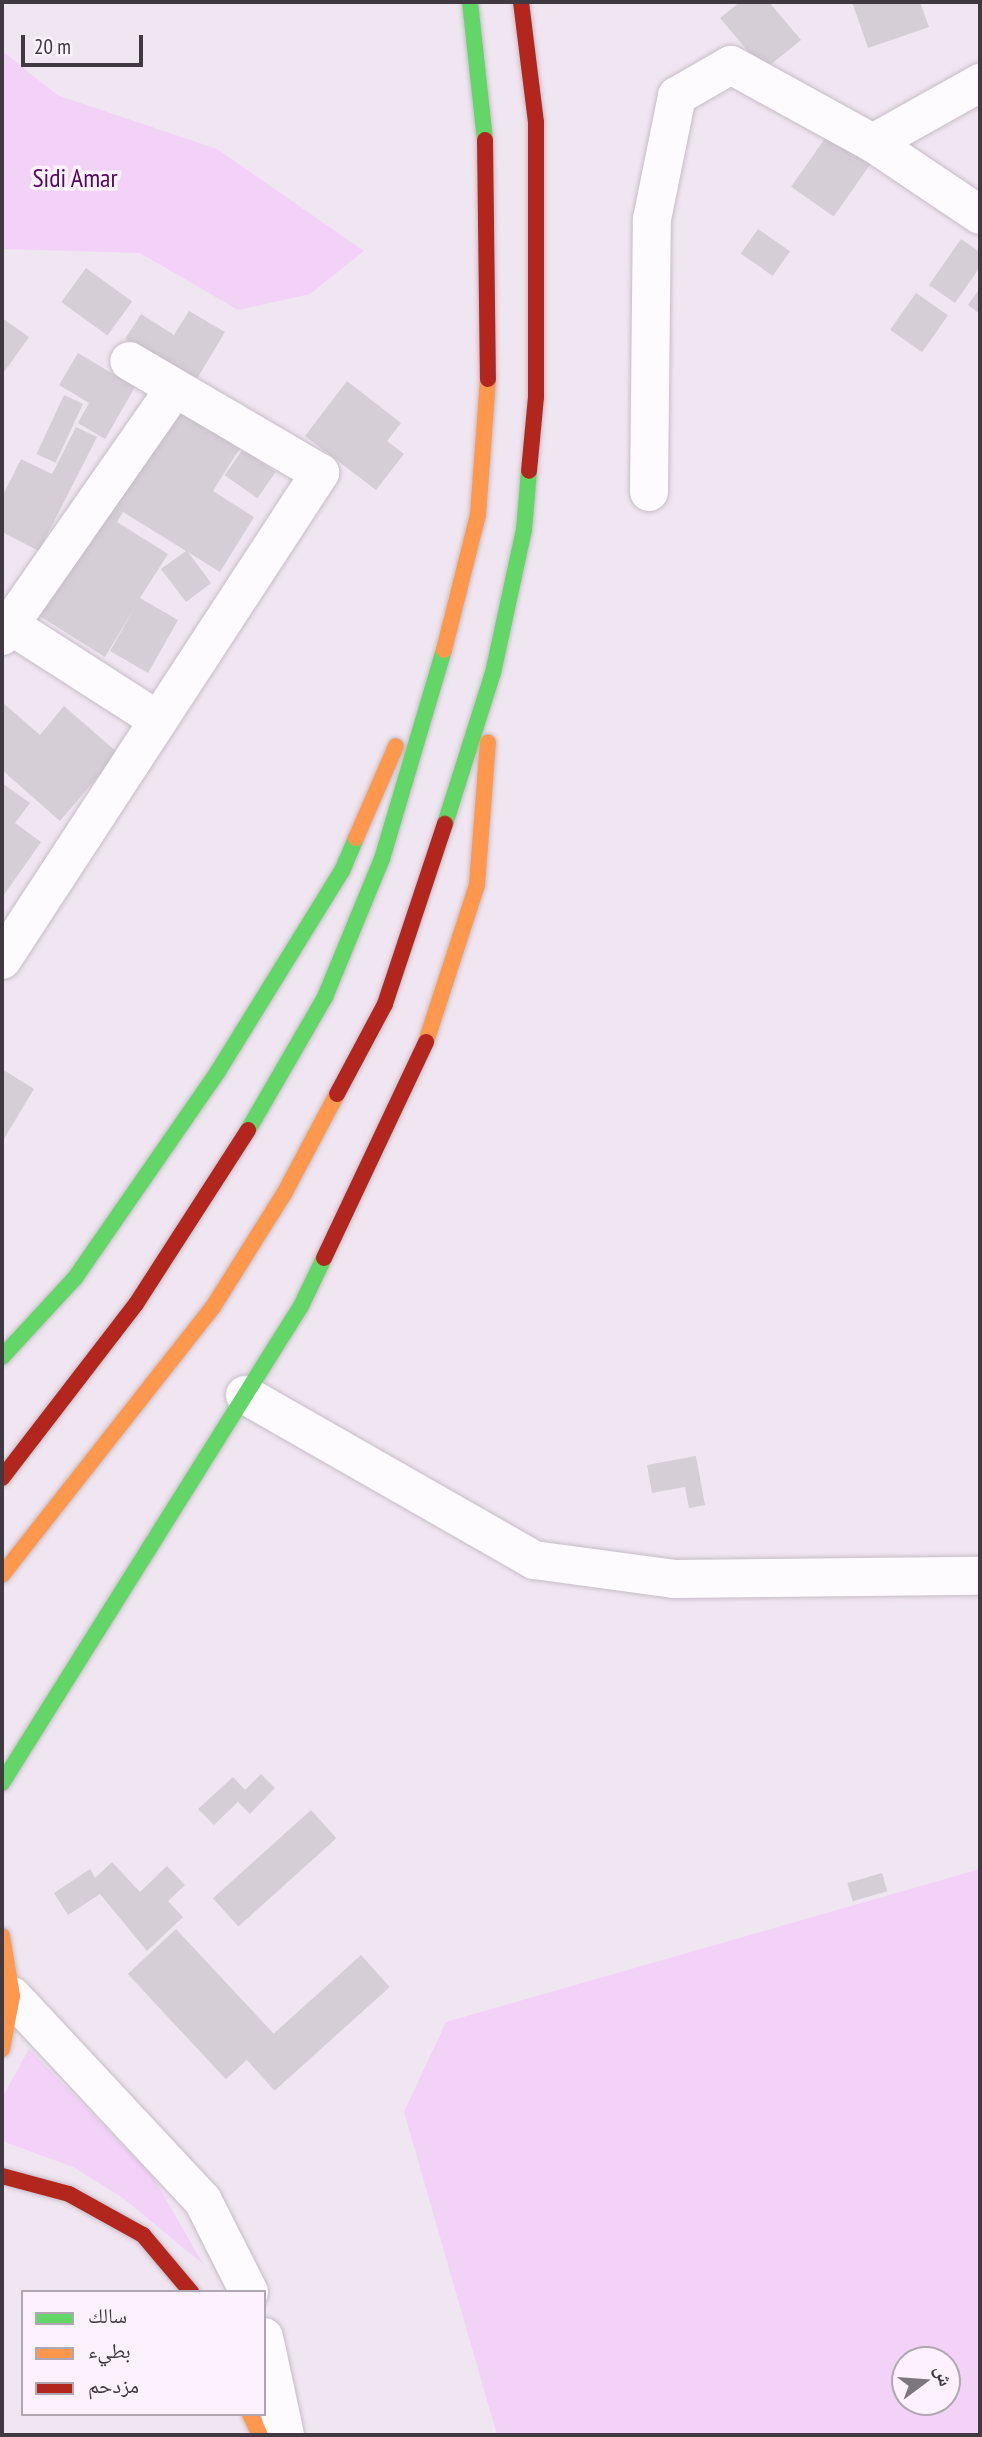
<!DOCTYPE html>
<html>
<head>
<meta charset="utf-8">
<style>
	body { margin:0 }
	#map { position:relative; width:982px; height:2437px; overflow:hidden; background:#f0e6f1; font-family:"PT Sans Narrow","Noto Naskh Arabic",sans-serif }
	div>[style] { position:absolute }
	.green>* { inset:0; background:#f2d2f7 }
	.building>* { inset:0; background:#d5ced6; transform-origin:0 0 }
	.roads { filter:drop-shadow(0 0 2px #c5bdc6) drop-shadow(0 0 2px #c5bdc6) }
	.street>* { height:38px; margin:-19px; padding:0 19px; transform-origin:19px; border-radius:19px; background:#fdfbfd }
	.fast>* { height:16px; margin:-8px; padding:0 8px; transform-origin:8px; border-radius:8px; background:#63d668 }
	.slow>* { height:16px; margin:-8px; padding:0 8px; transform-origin:8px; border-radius:8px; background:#ff974d }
	.jam>* { height:16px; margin:-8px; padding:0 8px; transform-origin:8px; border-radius:8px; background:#b3261e }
	span { translate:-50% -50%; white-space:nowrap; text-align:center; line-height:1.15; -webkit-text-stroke:7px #fcf1fd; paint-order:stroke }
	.park-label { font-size:26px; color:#550860 }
	.frame { position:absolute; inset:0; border:4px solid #403941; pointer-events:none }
	.legend { position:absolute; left:21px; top:2290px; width:245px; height:126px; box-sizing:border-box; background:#fcf1fd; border:2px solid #b1a7b2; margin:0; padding:9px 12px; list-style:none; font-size:21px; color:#403941 }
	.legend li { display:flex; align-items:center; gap:14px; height:35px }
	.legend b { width:35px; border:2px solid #b1a7b2 }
	.north { position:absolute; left:891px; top:2346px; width:70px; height:70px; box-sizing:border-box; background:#fcf1fd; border:2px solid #b1a7b2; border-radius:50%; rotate:74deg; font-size:19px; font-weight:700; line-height:28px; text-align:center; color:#403941 }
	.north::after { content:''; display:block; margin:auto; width:24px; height:32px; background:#7e767f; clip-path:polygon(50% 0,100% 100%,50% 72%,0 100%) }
	.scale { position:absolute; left:21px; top:35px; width:122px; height:32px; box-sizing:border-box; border:4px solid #403941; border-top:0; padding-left:9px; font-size:21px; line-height:24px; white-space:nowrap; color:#403941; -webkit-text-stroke:5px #fcf1fd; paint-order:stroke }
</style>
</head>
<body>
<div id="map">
	<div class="green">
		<i style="clip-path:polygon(2px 51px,57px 95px,217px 149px,364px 251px,310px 294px,238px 310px,140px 253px,2px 249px)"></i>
		<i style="clip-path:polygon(evenodd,980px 1869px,980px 2435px,497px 2435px,404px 2112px,446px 2022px,980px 1869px,905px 2360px,947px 2360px,947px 2402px,905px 2402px,905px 2360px)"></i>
		<i style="clip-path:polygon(29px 2049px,152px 2175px,203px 2264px,123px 2198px,73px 2167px,2px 2141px,2px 2098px)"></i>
	</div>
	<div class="building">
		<i style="clip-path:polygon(740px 2px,769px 2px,801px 40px,764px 70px,720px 18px)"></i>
		<i style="clip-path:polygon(852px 2px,920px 2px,929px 27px,868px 48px)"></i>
		<i style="left:833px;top:127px;width:52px;height:73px;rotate:35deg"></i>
		<i style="left:758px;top:229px;width:39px;height:30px;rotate:35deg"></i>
		<i style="clip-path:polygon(961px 239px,980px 252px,980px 267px,955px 303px,929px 285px)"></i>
		<i style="left:86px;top:268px;width:57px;height:42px;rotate:36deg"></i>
		<i style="clip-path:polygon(980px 288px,980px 314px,968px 305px)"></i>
		<i style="left:916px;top:293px;width:39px;height:45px;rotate:35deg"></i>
		<i style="clip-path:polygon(189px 311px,225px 332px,195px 382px,125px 339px,141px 314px,174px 335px)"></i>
		<i style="clip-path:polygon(2px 318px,29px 337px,2px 375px)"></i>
		<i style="clip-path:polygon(78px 353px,135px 387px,105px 439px,78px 423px,89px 403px,59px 385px)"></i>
		<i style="clip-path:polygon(347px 381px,401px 423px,387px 441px,404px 454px,376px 490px,305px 436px)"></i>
		<i style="left:64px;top:395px;width:21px;height:65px;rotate:25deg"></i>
		<i style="clip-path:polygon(168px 404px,240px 448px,213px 491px,254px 517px,220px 572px,188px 552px,211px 583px,186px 602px,161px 569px,186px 551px,123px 512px,117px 522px,168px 554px,140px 598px,178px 620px,148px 673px,110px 651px,135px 607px,105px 657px,38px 615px)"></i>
		<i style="clip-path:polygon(76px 427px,97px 437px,39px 551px,2px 532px,2px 497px,21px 459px,52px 474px)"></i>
		<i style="left:243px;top:449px;width:40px;height:32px;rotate:35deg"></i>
		<i style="clip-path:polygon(2px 702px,40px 735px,64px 706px,118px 753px,60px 821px,2px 770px)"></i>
		<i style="clip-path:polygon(2px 783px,30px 803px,15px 823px,41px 842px,4px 895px)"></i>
		<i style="clip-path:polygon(2px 1069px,34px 1089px,2px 1142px)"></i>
		<i style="clip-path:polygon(696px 1456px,705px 1505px,689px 1508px,685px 1487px,652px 1493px,647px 1465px)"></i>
		<i style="clip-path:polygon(261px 1774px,275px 1788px,250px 1814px,238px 1802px,214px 1825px,198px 1809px,233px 1777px,245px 1790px)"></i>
		<i style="left:311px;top:1810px;width:38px;height:132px;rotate:48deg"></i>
		<i style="clip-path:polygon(112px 1862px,140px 1892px,167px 1866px,185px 1885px,168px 1901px,183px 1917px,147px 1951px,100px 1894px,68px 1915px,54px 1893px,90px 1869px,95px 1878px)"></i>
		<i style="left:882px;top:1873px;width:19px;height:36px;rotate:74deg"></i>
		<i style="left:176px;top:1929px;width:144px;height:66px;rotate:47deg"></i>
		<i style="left:361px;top:1955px;width:43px;height:155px;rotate:48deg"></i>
	</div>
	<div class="roads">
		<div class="street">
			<i style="left:873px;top:143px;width:123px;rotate:-29.3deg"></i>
			<i style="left:649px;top:492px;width:273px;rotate:-89.4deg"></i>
			<i style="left:652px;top:219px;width:126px;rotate:-78.5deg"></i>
			<i style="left:677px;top:96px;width:62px;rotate:-29.9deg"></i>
			<i style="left:731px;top:65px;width:162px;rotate:28.8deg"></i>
			<i style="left:873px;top:143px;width:129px;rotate:33.9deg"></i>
			<i style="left:2px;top:620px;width:183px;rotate:32.7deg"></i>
			<i style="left:2px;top:636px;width:302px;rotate:-55.1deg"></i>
			<i style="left:2px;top:960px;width:582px;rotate:-56.86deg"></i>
			<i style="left:320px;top:473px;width:221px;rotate:-149.6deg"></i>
			<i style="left:245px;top:1395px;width:333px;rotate:29.7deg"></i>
			<i style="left:534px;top:1560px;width:141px;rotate:7.7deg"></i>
			<i style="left:674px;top:1579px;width:306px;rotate:-0.6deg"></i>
			<i style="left:12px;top:1996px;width:280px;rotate:47deg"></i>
			<i style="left:203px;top:2201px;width:102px;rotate:63.2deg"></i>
			<i style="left:264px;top:2337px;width:100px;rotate:77.9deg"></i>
		</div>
		<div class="fast">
			<i style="left:470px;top:2px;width:139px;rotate:83.8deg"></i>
			<i style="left:445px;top:824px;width:158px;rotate:-72.4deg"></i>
			<i style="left:493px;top:673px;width:146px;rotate:-77.8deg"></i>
			<i style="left:524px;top:530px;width:59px;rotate:-85.2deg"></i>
			<i style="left:248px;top:1130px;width:154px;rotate:-59.9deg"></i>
			<i style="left:325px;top:997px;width:149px;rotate:-67.6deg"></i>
			<i style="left:382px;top:859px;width:218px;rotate:-73.5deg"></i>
			<i style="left:2px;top:1357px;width:108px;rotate:-47.3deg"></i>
			<i style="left:75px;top:1278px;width:249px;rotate:-55.3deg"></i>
			<i style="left:217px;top:1073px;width:238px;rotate:-58.3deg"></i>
			<i style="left:342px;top:871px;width:36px;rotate:-67deg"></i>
			<i style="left:2px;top:1783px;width:563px;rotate:-57.92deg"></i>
			<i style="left:301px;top:1306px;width:53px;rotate:-64.4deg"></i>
		</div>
		<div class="slow">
			<i style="left:444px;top:650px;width:139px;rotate:-75.9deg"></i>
			<i style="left:478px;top:515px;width:136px;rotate:-85.8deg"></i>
			<i style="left:356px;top:838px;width:100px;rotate:-66.5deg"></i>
			<i style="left:426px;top:1042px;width:165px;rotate:-72deg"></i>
			<i style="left:477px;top:885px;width:143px;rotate:-85.6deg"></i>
			<i style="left:2px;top:1575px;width:341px;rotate:-51.8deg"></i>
			<i style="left:213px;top:1307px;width:133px;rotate:-57.9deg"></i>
			<i style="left:284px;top:1194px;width:113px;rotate:-62.1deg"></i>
			<i style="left:2px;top:1936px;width:61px;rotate:80.5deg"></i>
			<i style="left:12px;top:1996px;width:54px;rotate:100.7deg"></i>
			<i style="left:250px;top:2414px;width:23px;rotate:65deg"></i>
		</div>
		<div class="jam">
			<i style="left:521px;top:2px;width:122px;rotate:82.9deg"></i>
			<i style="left:536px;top:123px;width:274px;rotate:90deg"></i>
			<i style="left:536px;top:397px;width:74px;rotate:95.4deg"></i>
			<i style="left:485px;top:140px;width:239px;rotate:89.3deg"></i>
			<i style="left:337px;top:1094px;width:102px;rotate:-61.9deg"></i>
			<i style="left:385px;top:1004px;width:190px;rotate:-71.6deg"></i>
			<i style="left:324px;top:1258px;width:239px;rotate:-64.7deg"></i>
			<i style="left:2px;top:1478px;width:220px;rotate:-52.4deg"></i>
			<i style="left:136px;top:1304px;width:207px;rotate:-57.2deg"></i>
			<i style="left:2px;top:2176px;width:69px;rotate:15deg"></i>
			<i style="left:69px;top:2194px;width:85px;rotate:29deg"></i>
			<i style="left:143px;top:2235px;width:75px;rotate:49.9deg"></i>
		</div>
	</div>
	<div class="park-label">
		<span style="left:75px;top:178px">Sidi Amar</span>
	</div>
	<div class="frame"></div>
	<ul class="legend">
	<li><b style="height:9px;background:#63d668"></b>سالك</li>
	<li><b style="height:9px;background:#ff974d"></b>بطيء</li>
	<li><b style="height:9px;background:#b3261e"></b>مزدحم</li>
	</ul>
	<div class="north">ش</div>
	<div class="scale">20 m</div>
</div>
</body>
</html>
